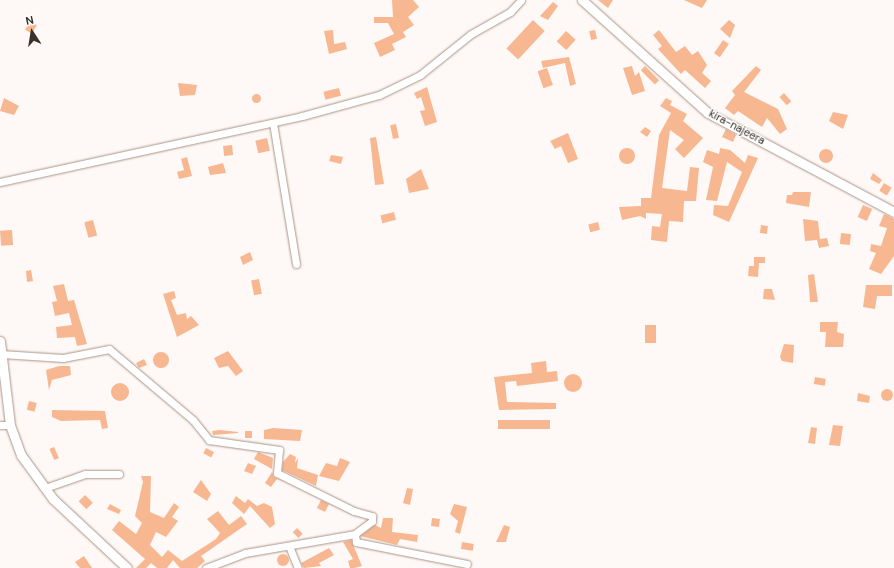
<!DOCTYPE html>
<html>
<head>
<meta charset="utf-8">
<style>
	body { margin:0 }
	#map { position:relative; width:894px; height:568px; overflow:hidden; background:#fef9f6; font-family:"DM Sans",sans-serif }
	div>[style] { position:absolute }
	.building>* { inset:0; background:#f7b791; transform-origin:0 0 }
	.round { border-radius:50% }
	.roads { filter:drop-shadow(0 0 1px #aa9386) drop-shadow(0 0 1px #aa9386) }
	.minor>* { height:7px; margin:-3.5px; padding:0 3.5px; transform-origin:3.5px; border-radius:3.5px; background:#fff }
	.tertiary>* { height:9px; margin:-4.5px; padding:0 4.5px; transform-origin:4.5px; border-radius:4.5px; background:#fff }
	span { translate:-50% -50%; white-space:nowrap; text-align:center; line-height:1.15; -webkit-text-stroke:3px #fff; paint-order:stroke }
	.street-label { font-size:11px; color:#3a312b }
	.north { position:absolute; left:12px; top:12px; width:40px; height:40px; -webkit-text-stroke:3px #fff; paint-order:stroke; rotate:348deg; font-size:11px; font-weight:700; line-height:16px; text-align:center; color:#3a312b }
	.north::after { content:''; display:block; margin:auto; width:14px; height:18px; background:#3a312b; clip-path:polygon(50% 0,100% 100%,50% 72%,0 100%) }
</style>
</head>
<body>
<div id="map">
	<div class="building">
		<i style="clip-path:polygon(392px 0,413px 0,419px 7px,408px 17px,414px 25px,403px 32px,406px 37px,392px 44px,395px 50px,380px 57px,374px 43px,394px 34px,388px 23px,374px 23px,374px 17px,393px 17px)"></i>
		<i style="clip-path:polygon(598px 0,613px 0,608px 8px)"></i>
		<i style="clip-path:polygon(684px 0,707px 0,702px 8px)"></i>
		<i style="clip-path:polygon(553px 2px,558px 6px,548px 20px,540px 16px)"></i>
		<i style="left:533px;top:20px;width:16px;height:39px;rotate:43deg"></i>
		<i style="clip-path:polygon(729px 20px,735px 25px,730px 38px,720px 29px)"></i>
		<i style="left:30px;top:21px;width:8px;height:10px;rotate:30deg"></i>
		<i style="clip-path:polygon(333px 30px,334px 44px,345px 42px,347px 49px,329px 54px,324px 31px)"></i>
		<i style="left:595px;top:30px;width:9px;height:6px;rotate:77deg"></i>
		<i style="clip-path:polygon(659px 30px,676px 52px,685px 46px,692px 55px,698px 51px,707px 65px,702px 73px,711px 81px,705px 88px,685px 70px,681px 74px,658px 49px,662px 46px,653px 35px)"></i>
		<i style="left:566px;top:31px;width:13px;height:14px;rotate:42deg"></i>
		<i style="left:723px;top:40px;width:7px;height:16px;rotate:34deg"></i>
		<i style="clip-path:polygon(569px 57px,576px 84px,570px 86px,565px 63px,543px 68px,541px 61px)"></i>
		<i style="clip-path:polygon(632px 66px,635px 76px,639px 72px,645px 91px,632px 95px,623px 68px)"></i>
		<i style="left:645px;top:66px;width:20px;height:6px;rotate:45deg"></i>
		<i style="clip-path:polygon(756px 66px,761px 70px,744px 92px,778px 109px,787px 129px,780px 134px,767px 118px,762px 127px,738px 111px,734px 115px,725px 108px,735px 95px,732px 91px)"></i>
		<i style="left:547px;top:68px;width:18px;height:10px;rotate:71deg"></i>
		<i style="clip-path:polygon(178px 83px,197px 85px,195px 95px,180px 96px)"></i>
		<i style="clip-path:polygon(427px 87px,437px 122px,425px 126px,420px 111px,425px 110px,421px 97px,417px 99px,414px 93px)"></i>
		<i style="left:339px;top:88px;width:8px;height:16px;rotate:76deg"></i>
		<i style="left:784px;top:93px;width:11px;height:6px;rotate:49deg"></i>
		<i class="round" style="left:251.5px;top:93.5px;width:9px;height:9px"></i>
		<i style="clip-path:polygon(4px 98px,19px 106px,14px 115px,0 111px)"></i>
		<i style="clip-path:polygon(666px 98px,672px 101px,670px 105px,687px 114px,683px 121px,703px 138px,684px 158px,675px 149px,684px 140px,670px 130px,662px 188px,687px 191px,690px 167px,699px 168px,696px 201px,684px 201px,683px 222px,669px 221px,667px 242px,651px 240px,652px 226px,660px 227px,662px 214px,646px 213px,646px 219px,640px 216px,622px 220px,619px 207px,641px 206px,641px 198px,651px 198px,659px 135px,671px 113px,660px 106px)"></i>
		<i style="clip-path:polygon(833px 112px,848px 115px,843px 129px,829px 121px)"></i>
		<i style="left:396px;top:124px;width:14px;height:6px;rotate:78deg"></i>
		<i style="clip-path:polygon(645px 127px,651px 131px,647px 137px,640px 132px)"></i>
		<i style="clip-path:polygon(726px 129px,736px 135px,733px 142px,722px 137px)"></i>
		<i style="clip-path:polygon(568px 133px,578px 159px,568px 163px,561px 146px,555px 149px,550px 141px)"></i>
		<i style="clip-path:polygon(376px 137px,384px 184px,375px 185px,370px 138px)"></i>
		<i style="left:267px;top:138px;width:13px;height:12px;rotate:77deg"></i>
		<i style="left:232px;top:145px;width:10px;height:9px;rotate:84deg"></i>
		<i style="clip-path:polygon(720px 148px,730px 150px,745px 163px,748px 155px,758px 158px,729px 222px,713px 215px,714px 205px,728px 206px,742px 172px,727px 162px,717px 201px,706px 200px,713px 167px,703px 162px,707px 150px,719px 154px)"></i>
		<i class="round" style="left:619px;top:148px;width:16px;height:16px"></i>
		<i class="round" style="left:819px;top:149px;width:14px;height:14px"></i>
		<i style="clip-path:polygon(331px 155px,343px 157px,341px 164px,329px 161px)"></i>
		<i style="clip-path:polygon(187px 157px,192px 176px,179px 179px,177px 172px,184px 170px,181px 159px)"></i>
		<i style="clip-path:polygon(223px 163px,226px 173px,210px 175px,208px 167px)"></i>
		<i style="clip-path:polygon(421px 169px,429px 189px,409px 193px,406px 179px)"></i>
		<i style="clip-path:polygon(873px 173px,882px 180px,879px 184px,870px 179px)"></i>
		<i style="left:884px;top:183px;width:9px;height:9px;rotate:32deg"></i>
		<i style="clip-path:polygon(793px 192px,811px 192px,809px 207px,786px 203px,787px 195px,792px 195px)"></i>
		<i style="left:863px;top:205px;width:10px;height:13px;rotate:24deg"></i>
		<i style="left:394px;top:212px;width:8px;height:14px;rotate:76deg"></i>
		<i style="clip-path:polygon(884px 214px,894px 219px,894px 256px,881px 274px,869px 269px,876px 253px,870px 251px,871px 244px,881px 246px,887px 228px,879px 226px)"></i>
		<i style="clip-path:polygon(803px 219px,818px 221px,820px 239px,827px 238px,829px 246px,819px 248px,817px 240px,805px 241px)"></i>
		<i style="left:93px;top:220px;width:16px;height:9px;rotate:75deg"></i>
		<i style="left:598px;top:222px;width:8px;height:10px;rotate:76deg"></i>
		<i style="left:761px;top:225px;width:7px;height:8px;rotate:8deg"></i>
		<i style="left:12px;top:230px;width:15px;height:12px;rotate:86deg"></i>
		<i style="left:841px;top:233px;width:10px;height:11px;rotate:6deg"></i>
		<i style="clip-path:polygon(250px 252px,253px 260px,243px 265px,240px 257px)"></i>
		<i style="clip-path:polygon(754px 257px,765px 257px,765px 263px,759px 263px,758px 277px,748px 276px,749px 266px,754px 266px)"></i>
		<i style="clip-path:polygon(31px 270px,33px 281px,27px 282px,26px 271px)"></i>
		<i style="clip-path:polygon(814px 274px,818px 302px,810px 302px,808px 275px)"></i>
		<i style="left:259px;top:279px;width:15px;height:8px;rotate:79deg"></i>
		<i style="clip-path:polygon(64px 284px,68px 301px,74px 300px,87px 344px,77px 346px,75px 337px,57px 338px,56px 327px,72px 325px,69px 313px,55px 316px,52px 302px,57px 301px,53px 286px)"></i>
		<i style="clip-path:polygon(866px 285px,892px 285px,892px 296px,877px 296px,875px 309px,863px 307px)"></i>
		<i style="clip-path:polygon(764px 289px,772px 289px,775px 300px,763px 299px)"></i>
		<i style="clip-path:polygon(174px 291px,176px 298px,171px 300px,177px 315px,186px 313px,187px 319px,191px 316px,199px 325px,177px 337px,163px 294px)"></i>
		<i style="clip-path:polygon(820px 322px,838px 322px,837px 332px,844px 334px,843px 347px,825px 347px,826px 332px,820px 332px)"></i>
		<i style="left:645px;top:325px;width:11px;height:18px"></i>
		<i style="clip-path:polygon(784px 344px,794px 345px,793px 363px,782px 361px,780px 357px)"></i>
		<i style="clip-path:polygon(228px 351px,243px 371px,236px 376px,228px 366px,219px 368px,214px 358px)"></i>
		<i class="round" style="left:153px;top:352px;width:16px;height:16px"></i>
		<i style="clip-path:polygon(144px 359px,147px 365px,139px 368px,136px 363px)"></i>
		<i style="clip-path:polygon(546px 361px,547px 372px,557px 371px,558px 381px,517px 386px,516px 381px,505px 382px,507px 402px,556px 403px,556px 409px,499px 410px,494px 377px,532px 373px,531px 363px)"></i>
		<i style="clip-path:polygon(59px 366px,70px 366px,71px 375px,52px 380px,49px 390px,46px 370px)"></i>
		<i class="round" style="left:564px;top:374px;width:18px;height:18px"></i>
		<i style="left:815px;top:377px;width:11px;height:7px;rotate:10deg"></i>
		<i class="round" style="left:111px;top:383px;width:18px;height:18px"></i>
		<i class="round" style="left:881px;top:389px;width:12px;height:12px"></i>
		<i style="clip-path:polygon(858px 393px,870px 396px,869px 403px,857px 401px)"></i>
		<i style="left:29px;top:401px;width:8px;height:9px;rotate:14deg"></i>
		<i style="clip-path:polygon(52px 410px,105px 411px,108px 428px,102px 429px,100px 420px,61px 421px,52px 417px)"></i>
		<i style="left:498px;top:420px;width:52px;height:9px"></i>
		<i style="clip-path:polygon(833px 425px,843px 426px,840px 446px,829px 445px)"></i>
		<i style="clip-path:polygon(811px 427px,817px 428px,815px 444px,808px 443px)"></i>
		<i style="clip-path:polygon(273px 428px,302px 430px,300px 441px,264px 439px,264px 430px)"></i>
		<i style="clip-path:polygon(220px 430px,238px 432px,238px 433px,213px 435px,212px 431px)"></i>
		<i style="left:245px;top:431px;width:7px;height:7px"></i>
		<i style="left:54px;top:447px;width:12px;height:5px;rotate:66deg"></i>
		<i style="left:206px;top:448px;width:9px;height:6px;rotate:27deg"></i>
		<i style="clip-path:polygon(258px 452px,273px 458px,272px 469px,254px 459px)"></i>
		<i style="clip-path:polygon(290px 454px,296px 457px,295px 463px,298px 458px,297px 468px,318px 475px,316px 486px,282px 470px,283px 462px)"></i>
		<i style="clip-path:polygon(340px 458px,350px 462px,339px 481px,319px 476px,326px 463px,337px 466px)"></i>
		<i style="clip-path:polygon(248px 463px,256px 466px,252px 474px,244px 471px)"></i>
		<i style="clip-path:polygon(272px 472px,274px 477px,284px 482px,277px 479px,271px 487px,265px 483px)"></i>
		<i style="clip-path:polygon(141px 476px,151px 476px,150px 512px,164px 518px,174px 503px,179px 507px,172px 517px,178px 521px,166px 537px,156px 532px,150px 545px,162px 557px,168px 550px,182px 561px,216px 539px,220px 533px,207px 519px,218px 511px,229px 525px,241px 516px,247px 524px,201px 556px,205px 561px,197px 568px,180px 568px,173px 560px,167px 568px,157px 568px,151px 563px,146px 568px,136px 568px,145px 559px,112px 530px,119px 521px,136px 534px,142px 523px,135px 516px,143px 482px)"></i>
		<i style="clip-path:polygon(201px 480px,211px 494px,207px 501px,193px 492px)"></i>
		<i style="clip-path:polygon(407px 488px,413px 489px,410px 505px,403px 503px)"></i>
		<i style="left:85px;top:495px;width:11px;height:9px;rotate:45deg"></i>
		<i style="clip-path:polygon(236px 496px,245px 503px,248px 499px,257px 506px,264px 503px,272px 507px,275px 524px,270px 528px,250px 506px,244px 514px,232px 503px)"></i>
		<i style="left:321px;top:500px;width:9px;height:9px;rotate:27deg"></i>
		<i style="clip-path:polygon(110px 504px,121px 510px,119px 514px,107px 509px)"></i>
		<i style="clip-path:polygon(454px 504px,467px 507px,460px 534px,455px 532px,458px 521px,450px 514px)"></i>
		<i style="clip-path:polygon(383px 518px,393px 518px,392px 532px,418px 535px,417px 542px,400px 539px,397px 545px,360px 536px,375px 525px,381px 528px)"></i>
		<i style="left:432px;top:518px;width:8px;height:8px;rotate:7deg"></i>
		<i style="clip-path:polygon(504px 525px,510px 527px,506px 542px,496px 542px)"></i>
		<i style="left:297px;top:528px;width:8px;height:6px;rotate:45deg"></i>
		<i style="clip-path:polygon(351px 540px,362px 566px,354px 568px,350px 568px,348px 561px,353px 559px,343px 542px)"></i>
		<i style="left:462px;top:542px;width:12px;height:7px;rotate:9deg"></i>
		<i style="clip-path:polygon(329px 548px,334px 555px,319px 563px,321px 566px,304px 568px,301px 563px)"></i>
		<i class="round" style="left:277px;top:554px;width:12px;height:12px"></i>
		<i style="clip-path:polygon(84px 556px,92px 568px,80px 568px,75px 562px)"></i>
	</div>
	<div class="roads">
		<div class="minor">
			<i style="left:273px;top:123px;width:143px;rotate:80.7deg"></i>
			<i style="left:0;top:182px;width:309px;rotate:-12.3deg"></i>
			<i style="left:302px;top:116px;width:80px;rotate:-15.3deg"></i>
			<i style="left:379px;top:95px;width:46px;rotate:-26deg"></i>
			<i style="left:420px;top:75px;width:65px;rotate:-38.8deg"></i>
			<i style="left:471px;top:34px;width:45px;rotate:-29.4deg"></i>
			<i style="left:510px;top:12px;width:16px;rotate:-47deg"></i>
			<i style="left:1px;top:354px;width:62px;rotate:3.7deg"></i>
			<i style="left:63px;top:358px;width:47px;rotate:-11.1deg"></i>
			<i style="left:109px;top:349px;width:110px;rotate:40.2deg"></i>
			<i style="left:193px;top:420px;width:26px;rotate:51deg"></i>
			<i style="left:209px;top:440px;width:71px;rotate:8.1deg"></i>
			<i style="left:279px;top:450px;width:23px;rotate:95deg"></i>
			<i style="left:277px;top:473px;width:86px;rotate:26.3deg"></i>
			<i style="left:354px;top:511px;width:19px;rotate:16deg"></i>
			<i style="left:372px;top:516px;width:5px;rotate:90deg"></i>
			<i style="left:372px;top:521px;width:21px;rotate:143deg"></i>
			<i style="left:355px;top:534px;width:8px;rotate:83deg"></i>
			<i style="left:356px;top:542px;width:113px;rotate:11.2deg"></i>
			<i style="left:0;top:425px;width:10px"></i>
			<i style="left:45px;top:488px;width:42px;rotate:-19.3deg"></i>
			<i style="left:85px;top:474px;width:34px"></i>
			<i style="left:289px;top:546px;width:24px;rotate:68deg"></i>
			<i style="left:206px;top:568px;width:42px;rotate:-21deg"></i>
			<i style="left:245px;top:553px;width:112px;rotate:-9.8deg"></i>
		</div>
		<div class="tertiary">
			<i style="left:582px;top:0;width:169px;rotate:41.9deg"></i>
			<i style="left:708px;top:113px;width:211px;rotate:28deg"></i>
			<i style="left:0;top:341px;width:85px;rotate:83.2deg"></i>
			<i style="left:10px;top:425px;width:32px;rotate:70deg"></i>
			<i style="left:21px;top:455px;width:54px;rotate:54deg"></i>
			<i style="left:53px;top:499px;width:101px;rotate:43deg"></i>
		</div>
	</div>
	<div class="street-label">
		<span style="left:737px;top:127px;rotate:28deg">kira-najeera</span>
	</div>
	<div class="north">N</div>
</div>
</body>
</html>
